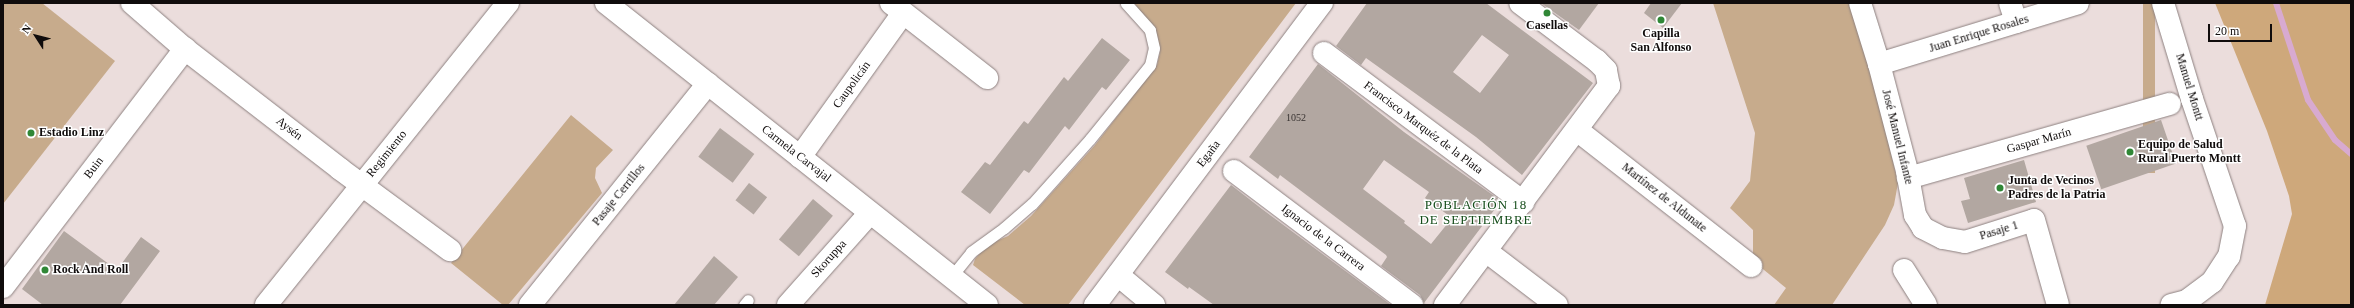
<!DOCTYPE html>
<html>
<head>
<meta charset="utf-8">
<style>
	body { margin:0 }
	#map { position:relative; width:2354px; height:308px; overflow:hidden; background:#ebdddc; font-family:Georgia,serif }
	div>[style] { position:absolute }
	.green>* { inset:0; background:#c7ab8c; transform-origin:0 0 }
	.forest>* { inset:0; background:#cea87b }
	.stream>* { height:6px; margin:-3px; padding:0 3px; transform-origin:3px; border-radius:3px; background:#d8aad0 }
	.building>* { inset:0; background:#b2a7a1; transform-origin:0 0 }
	.roads { filter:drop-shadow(0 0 1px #8d8180) drop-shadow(0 0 1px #8d8180) }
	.lane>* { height:11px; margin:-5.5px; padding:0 5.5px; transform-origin:5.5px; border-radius:5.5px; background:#fff }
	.street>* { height:22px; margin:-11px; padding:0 11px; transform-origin:11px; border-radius:11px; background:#fff }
	.secondary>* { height:22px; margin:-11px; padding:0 11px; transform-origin:11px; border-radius:11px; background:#fff }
	.dots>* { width:11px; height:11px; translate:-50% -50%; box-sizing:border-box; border:2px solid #fff; border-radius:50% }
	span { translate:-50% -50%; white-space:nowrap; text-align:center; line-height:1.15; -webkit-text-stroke:3px #fff; paint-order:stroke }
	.number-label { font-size:10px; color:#383331 }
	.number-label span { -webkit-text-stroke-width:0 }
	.poi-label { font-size:12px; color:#100c0c; font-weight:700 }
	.left { translate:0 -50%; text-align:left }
	.street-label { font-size:12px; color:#100c0c }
	.neighbourhood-label { font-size:13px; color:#144c19; letter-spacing:1px }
	.frame { position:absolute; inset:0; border:4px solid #100c0c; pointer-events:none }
	.north { position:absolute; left:16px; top:16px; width:40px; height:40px; -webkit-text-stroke:3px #fff; paint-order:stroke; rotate:306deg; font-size:11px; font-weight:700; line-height:16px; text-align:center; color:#100c0c }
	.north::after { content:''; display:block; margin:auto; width:14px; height:18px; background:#100c0c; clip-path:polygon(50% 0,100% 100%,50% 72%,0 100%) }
	.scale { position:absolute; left:2208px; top:24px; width:64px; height:18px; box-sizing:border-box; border:2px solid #100c0c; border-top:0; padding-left:5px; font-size:12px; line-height:14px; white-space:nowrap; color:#100c0c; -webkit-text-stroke:3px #fff; paint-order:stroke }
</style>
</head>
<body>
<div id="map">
	<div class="green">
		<i style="clip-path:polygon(3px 3px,42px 3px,115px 61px,3px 204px)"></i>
		<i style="clip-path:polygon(1134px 3px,1296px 3px,1068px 305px,1025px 305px,973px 265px,975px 259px,987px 245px,1008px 236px,1031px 216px,1095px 145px,1157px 65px,1160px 52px,1156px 31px)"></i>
		<i style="clip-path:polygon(1713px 3px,1851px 3px,1875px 84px,1898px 183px,1894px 205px,1885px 225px,1832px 305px,1774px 305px,1786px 288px,1753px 261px,1753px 230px,1730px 208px,1750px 181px,1755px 133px)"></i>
		<i style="left:2143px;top:3px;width:12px;height:170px"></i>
		<i style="clip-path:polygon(571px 115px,613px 150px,596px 168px,595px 178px,602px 193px,508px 305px,503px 305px,451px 263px)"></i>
	</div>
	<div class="forest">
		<i style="clip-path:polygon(2215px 3px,2351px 3px,2351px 305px,2265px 305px,2292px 214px,2289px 196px,2267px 131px)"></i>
	</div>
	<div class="stream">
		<i style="left:2276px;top:3px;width:102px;rotate:71.7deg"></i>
		<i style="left:2308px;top:100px;width:48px;rotate:56deg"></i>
		<i style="left:2335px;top:140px;width:21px;rotate:41deg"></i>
	</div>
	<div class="building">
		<i style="clip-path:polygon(evenodd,1367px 3px,1486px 3px,1593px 83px,1522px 175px,1476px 137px,1366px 58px,1361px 65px,1336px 46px,1367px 3px,1482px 35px,1509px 55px,1480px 93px,1453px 72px,1482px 35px)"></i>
		<i style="clip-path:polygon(1541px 3px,1599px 3px,1579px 30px)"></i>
		<i style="clip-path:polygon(1651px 3px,1682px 3px,1663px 28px,1644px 13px)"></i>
		<i style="clip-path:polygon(1102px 38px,1130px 60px,1106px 90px,1102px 87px,1069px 130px,1065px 126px,1029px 173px,1024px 170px,990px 214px,961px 192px,985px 162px,990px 165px,1024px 121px,1028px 124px,1064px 77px,1068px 81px)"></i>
		<i style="clip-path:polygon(evenodd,1318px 64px,1404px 132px,1501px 201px,1424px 303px,1420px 295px,1381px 266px,1387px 257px,1386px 255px,1280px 175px,1278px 179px,1249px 157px,1318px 64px,1384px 160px,1429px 192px,1425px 198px,1452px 218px,1431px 244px,1404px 223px,1405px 221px,1363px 189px,1384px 160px)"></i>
		<i style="left:2161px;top:120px;width:46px;height:79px;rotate:71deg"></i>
		<i style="left:720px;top:128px;width:43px;height:36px;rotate:37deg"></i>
		<i style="clip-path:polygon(2024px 160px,2036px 202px,1968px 223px,1961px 201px,1970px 199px,1964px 178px)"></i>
		<i style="left:749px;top:183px;width:23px;height:22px;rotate:38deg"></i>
		<i style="clip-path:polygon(1231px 185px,1262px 209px,1391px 305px,1214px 305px,1189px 287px,1188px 289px,1165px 272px)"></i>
		<i style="left:813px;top:199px;width:26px;height:53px;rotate:40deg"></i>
		<i style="clip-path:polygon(64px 231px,117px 270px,141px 237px,160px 251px,120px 305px,43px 305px,22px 289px)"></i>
		<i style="clip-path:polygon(714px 256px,738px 277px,714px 305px,674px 305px)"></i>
	</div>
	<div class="roads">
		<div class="lane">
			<i style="left:951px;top:277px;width:32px;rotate:-51deg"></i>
			<i style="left:971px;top:252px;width:41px;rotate:-36deg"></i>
			<i style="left:1004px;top:228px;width:37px;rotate:-41deg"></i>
			<i style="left:1032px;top:204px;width:87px;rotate:-48.3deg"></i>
			<i style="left:1090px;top:139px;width:95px;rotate:-51deg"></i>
			<i style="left:1150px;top:65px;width:17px;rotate:-77deg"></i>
			<i style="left:1154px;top:48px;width:18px;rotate:-103deg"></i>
			<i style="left:1150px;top:30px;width:36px;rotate:-132deg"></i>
			<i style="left:744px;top:305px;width:6px;rotate:-51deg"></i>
		</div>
		<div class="street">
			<i style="left:132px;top:3px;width:70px;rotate:41deg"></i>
			<i style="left:185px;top:49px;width:196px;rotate:37.7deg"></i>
			<i style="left:340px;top:169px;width:137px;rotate:36.4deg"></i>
			<i style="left:606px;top:3px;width:486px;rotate:38.4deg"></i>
			<i style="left:891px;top:3px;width:122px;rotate:38deg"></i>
			<i style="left:1860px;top:3px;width:64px;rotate:72.7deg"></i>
			<i style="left:1879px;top:64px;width:111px;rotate:75.3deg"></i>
			<i style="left:1907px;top:171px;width:45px;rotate:79.7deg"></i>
			<i style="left:1915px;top:215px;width:15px;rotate:58deg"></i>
			<i style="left:1923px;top:228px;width:22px;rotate:27deg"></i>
			<i style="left:1943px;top:238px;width:22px;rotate:10deg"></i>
			<i style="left:1965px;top:242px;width:72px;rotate:-17.7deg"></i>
			<i style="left:2034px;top:220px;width:88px;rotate:74.2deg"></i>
			<i style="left:2010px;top:3px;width:20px;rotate:72deg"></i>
			<i style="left:2163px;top:3px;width:100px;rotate:73.2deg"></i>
			<i style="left:2192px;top:99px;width:134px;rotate:71.3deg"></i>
			<i style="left:2235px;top:226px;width:31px;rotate:101deg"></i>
			<i style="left:2229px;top:256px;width:31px;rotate:123deg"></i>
			<i style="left:2212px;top:282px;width:31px;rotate:143deg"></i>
			<i style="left:2187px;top:301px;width:16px;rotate:166deg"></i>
			<i style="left:1324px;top:53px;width:249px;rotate:36.8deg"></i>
			<i style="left:1879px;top:64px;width:208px;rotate:-17deg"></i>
			<i style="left:1577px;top:130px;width:221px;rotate:38deg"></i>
			<i style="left:800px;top:157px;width:177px;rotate:-54.4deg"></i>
			<i style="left:1234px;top:171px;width:223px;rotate:37deg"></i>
			<i style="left:1908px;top:178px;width:272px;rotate:-15.8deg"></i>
			<i style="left:1486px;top:251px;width:89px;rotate:37.3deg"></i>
			<i style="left:1904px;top:270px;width:41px;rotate:57.8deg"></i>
			<i style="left:1118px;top:275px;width:47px;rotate:39.8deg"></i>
			<i style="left:3px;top:287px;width:300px;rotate:-52.6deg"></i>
			<i style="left:530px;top:305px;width:284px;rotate:-51.2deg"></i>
			<i style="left:788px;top:305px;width:123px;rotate:-48.3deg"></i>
			<i style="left:1445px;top:305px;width:274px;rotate:-53.2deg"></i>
			<i style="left:1609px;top:86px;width:16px;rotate:-101deg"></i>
			<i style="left:1606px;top:70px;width:13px;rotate:-135deg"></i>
			<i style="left:1597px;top:61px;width:96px;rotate:-143deg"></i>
		</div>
		<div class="secondary">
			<i style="left:266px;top:305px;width:387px;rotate:-51.3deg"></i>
			<i style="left:1095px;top:305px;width:378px;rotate:-53.1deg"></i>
		</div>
	</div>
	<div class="dots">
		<i style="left:1547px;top:13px;background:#308736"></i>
		<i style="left:1661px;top:20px;background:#308736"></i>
		<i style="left:31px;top:133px;background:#308736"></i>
		<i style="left:2130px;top:152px;background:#308736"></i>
		<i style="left:2000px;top:188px;background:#308736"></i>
		<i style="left:45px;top:270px;background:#308736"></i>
	</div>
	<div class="number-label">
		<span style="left:1296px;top:118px">1052</span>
	</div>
	<div class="poi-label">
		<span style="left:1547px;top:26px">Casellas</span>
		<span style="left:1661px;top:41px">Capilla<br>San Alfonso</span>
		<span class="left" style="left:39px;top:133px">Estadio Linz</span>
		<span class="left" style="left:2138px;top:152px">Equipo de Salud<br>Rural Puerto Montt</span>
		<span class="left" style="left:2008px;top:188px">Junta de Vecinos<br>Padres de la Patria</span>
		<span class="left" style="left:53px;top:270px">Rock And Roll</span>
	</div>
	<div class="street-label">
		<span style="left:1979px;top:34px;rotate:-17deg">Juan Enrique Rosales</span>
		<span style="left:852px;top:85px;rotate:-54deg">Caupolicán</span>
		<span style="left:2189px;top:87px;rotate:73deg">Manuel Montt</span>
		<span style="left:1423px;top:128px;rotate:37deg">Francisco Marquéz de la Plata</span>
		<span style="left:289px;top:129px;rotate:38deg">Aysén</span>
		<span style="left:1897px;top:137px;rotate:76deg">José Manuel Infante</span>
		<span style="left:2039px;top:141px;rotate:-16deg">Gaspar Marín</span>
		<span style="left:387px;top:154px;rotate:-51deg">Regimiento</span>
		<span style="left:796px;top:154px;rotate:38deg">Carmela Carvajal</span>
		<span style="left:1209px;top:154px;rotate:-53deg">Egaña</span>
		<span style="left:94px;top:168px;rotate:-53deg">Buin</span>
		<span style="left:619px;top:195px;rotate:-51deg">Pasaje Cerrillos</span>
		<span style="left:1664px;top:198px;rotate:38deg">Martínez de Aldunate</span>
		<span style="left:1999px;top:231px;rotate:-17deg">Pasaje 1</span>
		<span style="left:1323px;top:238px;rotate:37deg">Ignacio de la Carrera</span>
		<span style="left:829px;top:259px;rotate:-48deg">Skoruppa</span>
	</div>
	<div class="neighbourhood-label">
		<span style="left:1476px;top:213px">POBLACIÓN 18<br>DE SEPTIEMBRE</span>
	</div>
	<div class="frame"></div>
	<div class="north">N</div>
	<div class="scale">20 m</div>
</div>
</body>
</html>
